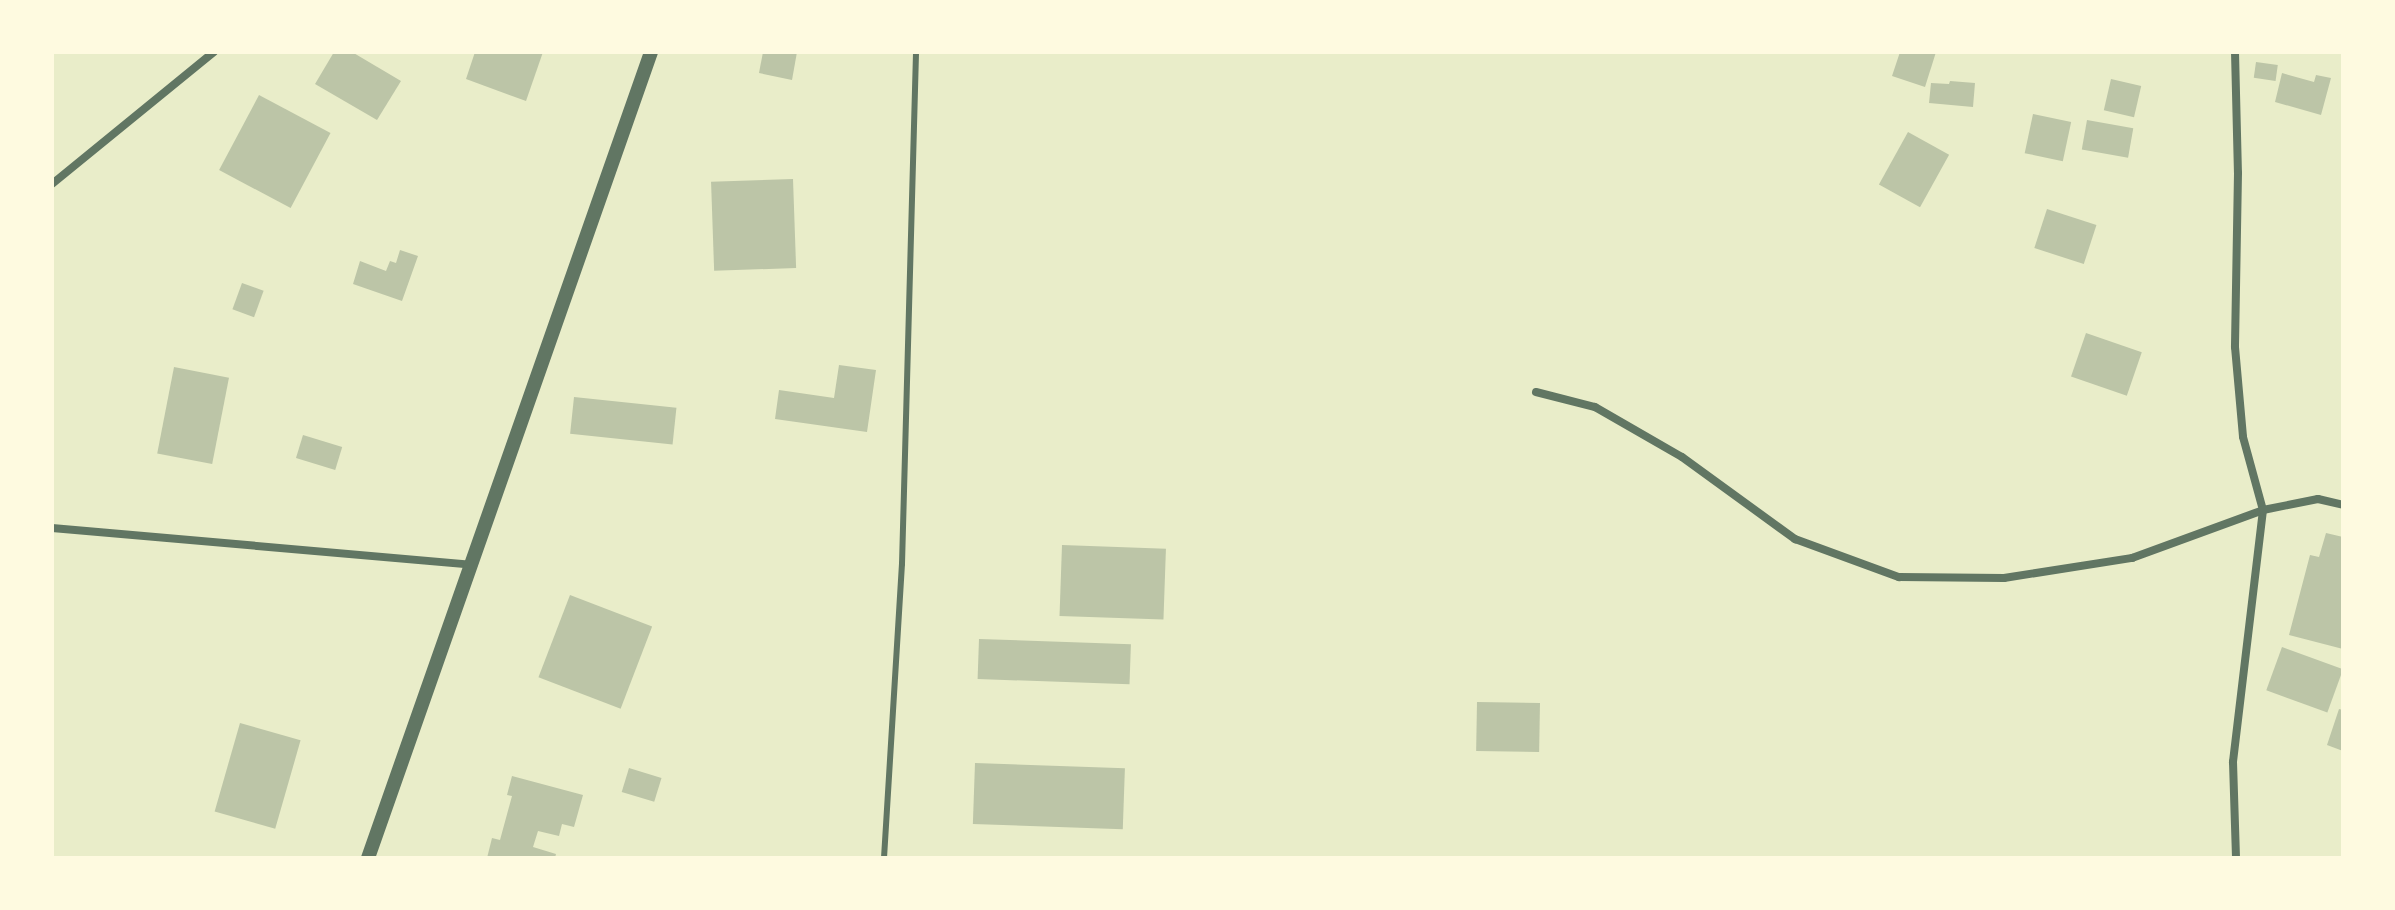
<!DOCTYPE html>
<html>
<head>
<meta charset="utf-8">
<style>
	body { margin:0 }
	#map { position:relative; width:2395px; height:910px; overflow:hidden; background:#e9edc9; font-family:"Exo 2",sans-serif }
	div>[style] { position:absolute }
	.building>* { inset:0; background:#bcc5a7; transform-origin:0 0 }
	.service>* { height:6px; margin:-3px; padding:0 3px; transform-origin:3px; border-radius:3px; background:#617663 }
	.minor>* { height:8px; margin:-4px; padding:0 4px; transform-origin:4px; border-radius:4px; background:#617663 }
	.tertiary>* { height:14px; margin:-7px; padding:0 7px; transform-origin:7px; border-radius:7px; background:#617663 }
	span { translate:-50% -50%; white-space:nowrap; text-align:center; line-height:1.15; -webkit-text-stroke:8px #fefae0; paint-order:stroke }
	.frame { position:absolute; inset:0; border:54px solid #fefae0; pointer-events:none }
</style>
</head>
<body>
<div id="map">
	<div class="building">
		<i style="clip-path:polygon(334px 52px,352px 52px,401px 81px,377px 120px,315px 84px)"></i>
		<i style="clip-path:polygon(475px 52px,543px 52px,526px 101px,466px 79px)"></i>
		<i style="clip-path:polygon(763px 52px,797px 52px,792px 80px,759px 73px)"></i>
		<i style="clip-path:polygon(1900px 52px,1936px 52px,1925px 87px,1892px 76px)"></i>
		<i style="left:2256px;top:62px;width:22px;height:16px;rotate:8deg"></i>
		<i style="clip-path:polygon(2282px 73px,2314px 82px,2316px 75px,2331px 78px,2321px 115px,2275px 102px)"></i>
		<i style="left:2111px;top:79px;width:31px;height:32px;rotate:13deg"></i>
		<i style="clip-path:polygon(1950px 81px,1975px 83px,1973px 107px,1929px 103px,1931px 83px,1949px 84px)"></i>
		<i style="left:259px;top:95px;width:81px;height:85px;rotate:28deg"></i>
		<i style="left:2033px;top:114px;width:39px;height:40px;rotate:12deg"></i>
		<i style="left:2087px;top:120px;width:47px;height:30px;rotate:10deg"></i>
		<i style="left:1908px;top:132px;width:47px;height:60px;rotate:29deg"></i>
		<i style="left:793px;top:179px;width:89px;height:82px;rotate:88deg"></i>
		<i style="left:2047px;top:209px;width:52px;height:41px;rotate:18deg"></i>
		<i style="clip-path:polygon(400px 250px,418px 256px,402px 301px,353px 284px,360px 261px,386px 271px,390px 261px,396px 263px)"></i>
		<i style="left:242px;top:283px;width:23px;height:28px;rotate:20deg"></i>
		<i style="left:2086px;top:333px;width:59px;height:46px;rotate:19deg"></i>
		<i style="clip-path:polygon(839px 365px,876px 370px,867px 432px,775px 419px,779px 390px,834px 398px)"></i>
		<i style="left:174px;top:367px;width:56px;height:88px;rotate:11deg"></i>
		<i style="left:574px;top:397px;width:103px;height:37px;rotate:6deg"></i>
		<i style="left:303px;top:435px;width:41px;height:24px;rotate:17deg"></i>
		<i style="clip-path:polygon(2326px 533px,2343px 537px,2343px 649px,2289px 635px,2310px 555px,2319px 557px)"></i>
		<i style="left:1062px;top:545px;width:104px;height:71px;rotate:2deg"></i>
		<i style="left:570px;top:595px;width:88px;height:88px;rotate:21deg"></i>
		<i style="left:979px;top:639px;width:152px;height:40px;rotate:2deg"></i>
		<i style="left:2282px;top:647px;width:65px;height:46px;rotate:20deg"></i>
		<i style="left:1477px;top:702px;width:63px;height:49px;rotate:1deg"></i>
		<i style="clip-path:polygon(2339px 709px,2343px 710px,2343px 751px,2327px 745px)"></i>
		<i style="left:240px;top:723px;width:63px;height:92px;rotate:16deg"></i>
		<i style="left:975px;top:763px;width:150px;height:61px;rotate:2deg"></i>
		<i style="left:629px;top:768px;width:34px;height:25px;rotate:17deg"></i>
		<i style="clip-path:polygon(512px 776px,583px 795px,574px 827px,562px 824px,559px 836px,538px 831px,533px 847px,556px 854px,555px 858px,487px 858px,492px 838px,500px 840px,512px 796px,507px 795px)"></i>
	</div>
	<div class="service">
		<i style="left:884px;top:858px;width:295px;rotate:-86.5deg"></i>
		<i style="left:902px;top:564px;width:512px;rotate:-88.43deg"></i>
	</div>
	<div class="minor">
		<i style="left:2235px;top:52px;width:121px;rotate:88.6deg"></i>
		<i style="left:2238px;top:173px;width:174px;rotate:91deg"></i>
		<i style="left:2235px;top:347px;width:90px;rotate:84.9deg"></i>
		<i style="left:2243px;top:437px;width:76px;rotate:74.7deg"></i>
		<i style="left:2263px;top:510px;width:254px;rotate:96.8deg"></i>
		<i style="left:2233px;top:762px;width:96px;rotate:88.2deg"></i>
		<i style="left:52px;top:184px;width:209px;rotate:-39.2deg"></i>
		<i style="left:1536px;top:392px;width:61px;rotate:14.3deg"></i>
		<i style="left:1595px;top:407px;width:100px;rotate:29.9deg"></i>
		<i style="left:1682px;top:457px;width:140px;rotate:36deg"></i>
		<i style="left:1795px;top:539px;width:111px;rotate:20.1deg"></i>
		<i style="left:1899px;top:577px;width:105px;rotate:0.5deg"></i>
		<i style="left:2004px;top:578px;width:130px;rotate:-8.9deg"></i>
		<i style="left:2132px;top:558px;width:140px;rotate:-20.1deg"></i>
		<i style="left:2263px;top:510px;width:56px;rotate:-11.3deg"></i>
		<i style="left:2318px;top:499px;width:26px;rotate:13deg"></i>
		<i style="left:52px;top:528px;width:423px;rotate:5deg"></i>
	</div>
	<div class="tertiary">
		<i style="left:368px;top:858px;width:854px;rotate:-70.65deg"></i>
	</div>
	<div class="frame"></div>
</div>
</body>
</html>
